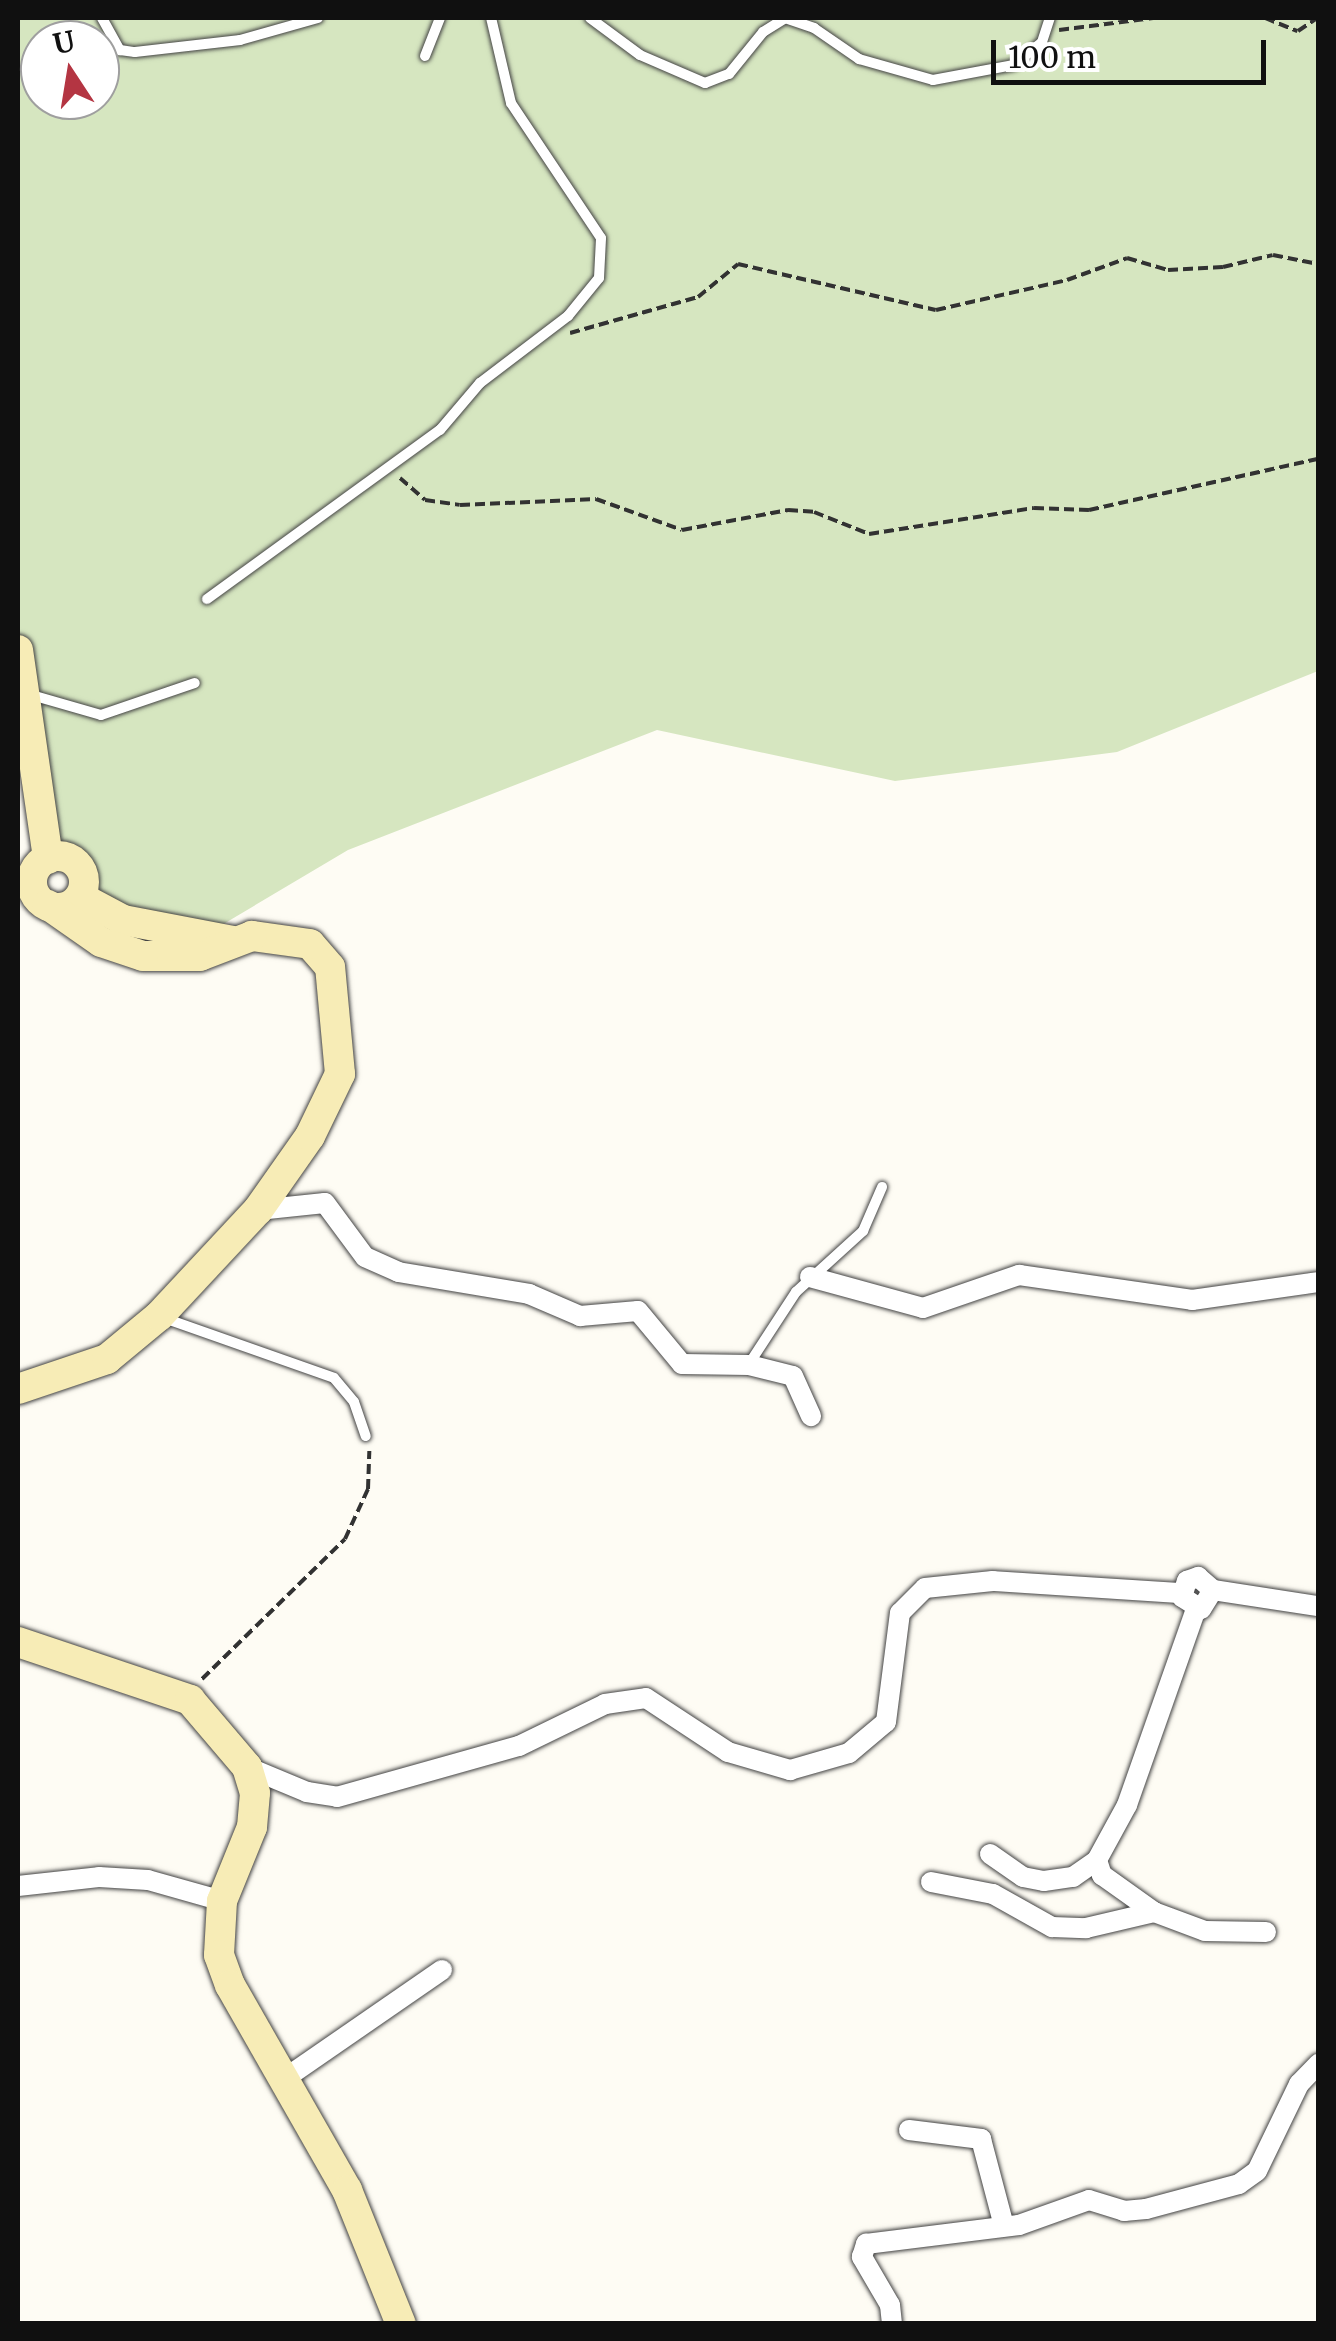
<!DOCTYPE html>
<html>
<head>
<meta charset="utf-8">
<style>
	body { margin:0 }
	#map { position:relative; width:1336px; height:2341px; overflow:hidden; background:#fefcf4; font-family:Merriweather,serif }
	div>[style] { position:absolute }
	.green>* { inset:0; background:#d6e6c0 }
	.path>* { height:4px; margin-top:-2px; transform-origin:0; background:repeating-linear-gradient(90deg,#323232 0 10px,transparent 0 15px) }
	.roads { filter:drop-shadow(0 0 2px #434343) drop-shadow(0 0 2px #434343) }
	.service>* { height:10px; margin:-5px; padding:0 5px; transform-origin:5px; border-radius:5px; background:#fff }
	.minor>* { height:20px; margin:-10px; padding:0 10px; transform-origin:10px; border-radius:10px; background:#fff }
	.secondary>* { height:30px; margin:-15px; padding:0 15px; transform-origin:15px; border-radius:15px; background:#f7ecb6 }
	.secondary>.ring { margin:-15px; padding:0; box-sizing:content-box; background:none; border:30px solid #f7ecb6; border-radius:50% }
	span { translate:-50% -50%; white-space:nowrap; text-align:center; line-height:1.15; -webkit-text-stroke:10px #fff; paint-order:stroke }
	.frame { position:absolute; inset:0; border:20px solid #101010; pointer-events:none }
	.north { position:absolute; left:20px; top:20px; width:100px; height:100px; box-sizing:border-box; background:#fff; border:2px solid #9f9f9f; border-radius:50%; rotate:348deg; font-size:28px; font-weight:700; line-height:40px; text-align:center; color:#101010 }
	.north::after { content:''; display:block; margin:auto; width:35px; height:45px; background:#b43542; clip-path:polygon(50% 0,100% 100%,50% 72%,0 100%) }
	.scale { position:absolute; left:991px; top:40px; width:275px; height:45px; box-sizing:border-box; border:5px solid #101010; border-top:0; padding-left:12px; font-size:30px; line-height:35px; white-space:nowrap; color:#101010; -webkit-text-stroke:8px #fff; paint-order:stroke }
</style>
</head>
<body>
<div id="map">
	<div class="green">
		<i style="clip-path:polygon(evenodd,18px 18px,1318px 18px,1318px 671px,1117px 752px,895px 781px,657px 730px,348px 850px,188px 945px,119px 937px,56px 844px,18px 646px,18px 18px,40px 40px,100px 40px,100px 100px,40px 100px,40px 40px)"></i>
	</div>
	<div class="path">
		<i style="left:1265px;top:18px;width:35px;rotate:22deg"></i>
		<i style="left:1298px;top:31px;width:23px;rotate:-34deg"></i>
		<i style="left:1059px;top:30px;width:95px;rotate:-7.3deg"></i>
		<i style="left:570px;top:333px;width:133px;rotate:-15.7deg"></i>
		<i style="left:698px;top:297px;width:52px;rotate:-39.5deg"></i>
		<i style="left:738px;top:264px;width:203px;rotate:13.1deg"></i>
		<i style="left:936px;top:310px;width:134px;rotate:-12.9deg"></i>
		<i style="left:1067px;top:280px;width:64px;rotate:-20.1deg"></i>
		<i style="left:1127px;top:258px;width:43px;rotate:16.3deg"></i>
		<i style="left:1168px;top:270px;width:55px;rotate:-3.1deg"></i>
		<i style="left:1223px;top:267px;width:51px;rotate:-13.5deg"></i>
		<i style="left:1273px;top:255px;width:46px;rotate:11.3deg"></i>
		<i style="left:400px;top:478px;width:33px;rotate:41deg"></i>
		<i style="left:425px;top:500px;width:35px;rotate:8deg"></i>
		<i style="left:460px;top:505px;width:136px;rotate:-2.5deg"></i>
		<i style="left:596px;top:499px;width:91px;rotate:19.8deg"></i>
		<i style="left:682px;top:530px;width:108px;rotate:-10.7deg"></i>
		<i style="left:788px;top:510px;width:26px;rotate:4deg"></i>
		<i style="left:814px;top:512px;width:59px;rotate:21.8deg"></i>
		<i style="left:869px;top:534px;width:167px;rotate:-9deg"></i>
		<i style="left:1034px;top:508px;width:55px;rotate:2.1deg"></i>
		<i style="left:1089px;top:510px;width:235px;rotate:-12.6deg"></i>
		<i style="left:202px;top:1679px;width:200px;rotate:-44.4deg"></i>
		<i style="left:345px;top:1539px;width:55px;rotate:-65.3deg"></i>
		<i style="left:368px;top:1489px;width:38px;rotate:-88deg"></i>
	</div>
	<div class="roads">
		<div class="service">
			<i style="left:102px;top:18px;width:37px;rotate:61deg"></i>
			<i style="left:120px;top:50px;width:15px;rotate:8deg"></i>
			<i style="left:135px;top:52px;width:106px;rotate:-6.5deg"></i>
			<i style="left:240px;top:40px;width:81px;rotate:-15.8deg"></i>
			<i style="left:590px;top:18px;width:62px;rotate:36.5deg"></i>
			<i style="left:640px;top:55px;width:71px;rotate:23.3deg"></i>
			<i style="left:705px;top:83px;width:26px;rotate:-21deg"></i>
			<i style="left:729px;top:74px;width:54px;rotate:-51deg"></i>
			<i style="left:763px;top:32px;width:26px;rotate:-32deg"></i>
			<i style="left:785px;top:18px;width:31px;rotate:19deg"></i>
			<i style="left:814px;top:28px;width:55px;rotate:34.6deg"></i>
			<i style="left:859px;top:59px;width:77px;rotate:15.8deg"></i>
			<i style="left:933px;top:80px;width:81px;rotate:-10.6deg"></i>
			<i style="left:1013px;top:65px;width:37px;rotate:-38deg"></i>
			<i style="left:1042px;top:42px;width:25px;rotate:-72deg"></i>
			<i style="left:425px;top:56px;width:41px;rotate:-68.5deg"></i>
			<i style="left:207px;top:599px;width:288px;rotate:-36deg"></i>
			<i style="left:440px;top:430px;width:62px;rotate:-49.6deg"></i>
			<i style="left:480px;top:383px;width:111px;rotate:-37.3deg"></i>
			<i style="left:568px;top:316px;width:49px;rotate:-50.8deg"></i>
			<i style="left:599px;top:278px;width:40px;rotate:-87.1deg"></i>
			<i style="left:601px;top:238px;width:162px;rotate:-123.7deg"></i>
			<i style="left:511px;top:103px;width:87px;rotate:-103.2deg"></i>
			<i style="left:28px;top:694px;width:76px;rotate:16deg"></i>
			<i style="left:101px;top:715px;width:99px;rotate:-18.8deg"></i>
			<i style="left:164px;top:1318px;width:180px;rotate:19.4deg"></i>
			<i style="left:334px;top:1378px;width:31px;rotate:50deg"></i>
			<i style="left:354px;top:1402px;width:36px;rotate:71deg"></i>
			<i style="left:749px;top:1364px;width:86px;rotate:-56.9deg"></i>
			<i style="left:796px;top:1292px;width:91px;rotate:-42.3deg"></i>
			<i style="left:863px;top:1231px;width:48px;rotate:-66.6deg"></i>
		</div>
		<div class="minor">
			<i style="left:258px;top:1210px;width:67px;rotate:-6deg"></i>
			<i style="left:325px;top:1203px;width:67px;rotate:53.5deg"></i>
			<i style="left:365px;top:1257px;width:36px;rotate:24deg"></i>
			<i style="left:398px;top:1272px;width:133px;rotate:9.5deg"></i>
			<i style="left:529px;top:1294px;width:56px;rotate:23.3deg"></i>
			<i style="left:580px;top:1316px;width:58px;rotate:-4.9deg"></i>
			<i style="left:638px;top:1311px;width:69px;rotate:50.3deg"></i>
			<i style="left:682px;top:1364px;width:67px;rotate:0.9deg"></i>
			<i style="left:749px;top:1365px;width:45px;rotate:14deg"></i>
			<i style="left:793px;top:1376px;width:44px;rotate:65.8deg"></i>
			<i style="left:810px;top:1277px;width:117px;rotate:15.3deg"></i>
			<i style="left:923px;top:1308px;width:102px;rotate:-19deg"></i>
			<i style="left:1019px;top:1275px;width:175px;rotate:8.2deg"></i>
			<i style="left:1192px;top:1300px;width:127px;rotate:-8.1deg"></i>
			<i style="left:1213px;top:1590px;width:22px;rotate:122deg"></i>
			<i style="left:1201px;top:1609px;width:22px;rotate:-148deg"></i>
			<i style="left:1182px;top:1597px;width:17px;rotate:-73deg"></i>
			<i style="left:1187px;top:1581px;width:12px;rotate:-20deg"></i>
			<i style="left:1198px;top:1577px;width:20px;rotate:41deg"></i>
			<i style="left:1213px;top:1590px;width:106px;rotate:8.7deg"></i>
			<i style="left:247px;top:1767px;width:65px;rotate:22.6deg"></i>
			<i style="left:307px;top:1792px;width:30px;rotate:9deg"></i>
			<i style="left:337px;top:1797px;width:189px;rotate:-15.7deg"></i>
			<i style="left:519px;top:1746px;width:96px;rotate:-26deg"></i>
			<i style="left:605px;top:1704px;width:41px;rotate:-8.3deg"></i>
			<i style="left:646px;top:1698px;width:98px;rotate:33.4deg"></i>
			<i style="left:728px;top:1752px;width:65px;rotate:16.2deg"></i>
			<i style="left:790px;top:1770px;width:61px;rotate:-16.1deg"></i>
			<i style="left:849px;top:1753px;width:48px;rotate:-40deg"></i>
			<i style="left:886px;top:1722px;width:110px;rotate:-82.7deg"></i>
			<i style="left:900px;top:1613px;width:35px;rotate:-45deg"></i>
			<i style="left:925px;top:1588px;width:68px;rotate:-5.9deg"></i>
			<i style="left:993px;top:1581px;width:188px;rotate:3.7deg"></i>
			<i style="left:990px;top:1854px;width:40px;rotate:34.9deg"></i>
			<i style="left:1023px;top:1877px;width:21px;rotate:11deg"></i>
			<i style="left:1044px;top:1881px;width:29px;rotate:-8deg"></i>
			<i style="left:1073px;top:1877px;width:29px;rotate:-35deg"></i>
			<i style="left:1097px;top:1860px;width:63px;rotate:-61.4deg"></i>
			<i style="left:1127px;top:1805px;width:208px;rotate:-70.6deg"></i>
			<i style="left:1097px;top:1860px;width:16px;rotate:72deg"></i>
			<i style="left:1102px;top:1875px;width:64px;rotate:35.4deg"></i>
			<i style="left:1154px;top:1912px;width:54px;rotate:20.4deg"></i>
			<i style="left:1205px;top:1931px;width:61px;rotate:0.9deg"></i>
			<i style="left:931px;top:1882px;width:63px;rotate:11deg"></i>
			<i style="left:993px;top:1894px;width:68px;rotate:29.2deg"></i>
			<i style="left:1052px;top:1927px;width:34px;rotate:2deg"></i>
			<i style="left:1086px;top:1928px;width:70px;rotate:-13.2deg"></i>
			<i style="left:18px;top:1886px;width:81px;rotate:-6.3deg"></i>
			<i style="left:99px;top:1877px;width:49px;rotate:3.5deg"></i>
			<i style="left:148px;top:1880px;width:77px;rotate:15.8deg"></i>
			<i style="left:284px;top:2079px;width:192px;rotate:-34.6deg"></i>
			<i style="left:909px;top:2130px;width:73px;rotate:7.1deg"></i>
			<i style="left:981px;top:2139px;width:90px;rotate:75.2deg"></i>
			<i style="left:892px;top:2324px;width:19px;rotate:-96deg"></i>
			<i style="left:890px;top:2305px;width:56px;rotate:-120.3deg"></i>
			<i style="left:862px;top:2257px;width:14px;rotate:-73deg"></i>
			<i style="left:866px;top:2244px;width:154px;rotate:-7.1deg"></i>
			<i style="left:1019px;top:2225px;width:74px;rotate:-19.7deg"></i>
			<i style="left:1089px;top:2200px;width:37px;rotate:17deg"></i>
			<i style="left:1124px;top:2211px;width:22px;rotate:-5deg"></i>
			<i style="left:1146px;top:2209px;width:96px;rotate:-15deg"></i>
			<i style="left:1239px;top:2184px;width:22px;rotate:-36deg"></i>
			<i style="left:1257px;top:2171px;width:97px;rotate:-64.2deg"></i>
			<i style="left:1299px;top:2084px;width:28px;rotate:-46deg"></i>
		</div>
		<div class="secondary">
			<i style="left:18px;top:650px;width:211px;rotate:81.8deg"></i>
			<i class="ring" style="left:32px;top:856px;width:22px;height:22px"></i>
			<i style="left:80px;top:897px;width:49px;rotate:28.1deg"></i>
			<i style="left:123px;top:920px;width:112px;rotate:10.8deg"></i>
			<i style="left:18px;top:1389px;width:94px;rotate:-18.6deg"></i>
			<i style="left:107px;top:1359px;width:67px;rotate:-39.6deg"></i>
			<i style="left:159px;top:1316px;width:145px;rotate:-47deg"></i>
			<i style="left:258px;top:1210px;width:90px;rotate:-54.9deg"></i>
			<i style="left:310px;top:1136px;width:69px;rotate:-64.2deg"></i>
			<i style="left:340px;top:1074px;width:107px;rotate:-95.3deg"></i>
			<i style="left:330px;top:967px;width:30px;rotate:-131deg"></i>
			<i style="left:310px;top:944px;width:59px;rotate:-172.1deg"></i>
			<i style="left:252px;top:936px;width:56px;rotate:159deg"></i>
			<i style="left:200px;top:956px;width:57px;rotate:180deg"></i>
			<i style="left:143px;top:956px;width:44px;rotate:-161.6deg"></i>
			<i style="left:101px;top:942px;width:65px;rotate:-145.1deg"></i>
			<i style="left:18px;top:1642px;width:182px;rotate:18.6deg"></i>
			<i style="left:190px;top:1700px;width:88px;rotate:49.6deg"></i>
			<i style="left:247px;top:1767px;width:27px;rotate:73deg"></i>
			<i style="left:255px;top:1793px;width:34px;rotate:95deg"></i>
			<i style="left:252px;top:1827px;width:80px;rotate:112.1deg"></i>
			<i style="left:222px;top:1901px;width:54px;rotate:93.2deg"></i>
			<i style="left:219px;top:1955px;width:32px;rotate:70deg"></i>
			<i style="left:230px;top:1985px;width:236px;rotate:60.3deg"></i>
			<i style="left:347px;top:2190px;width:144px;rotate:68.1deg"></i>
		</div>
	</div>
	<div class="frame"></div>
	<div class="north">U</div>
	<div class="scale">100 m</div>
</div>
</body>
</html>
